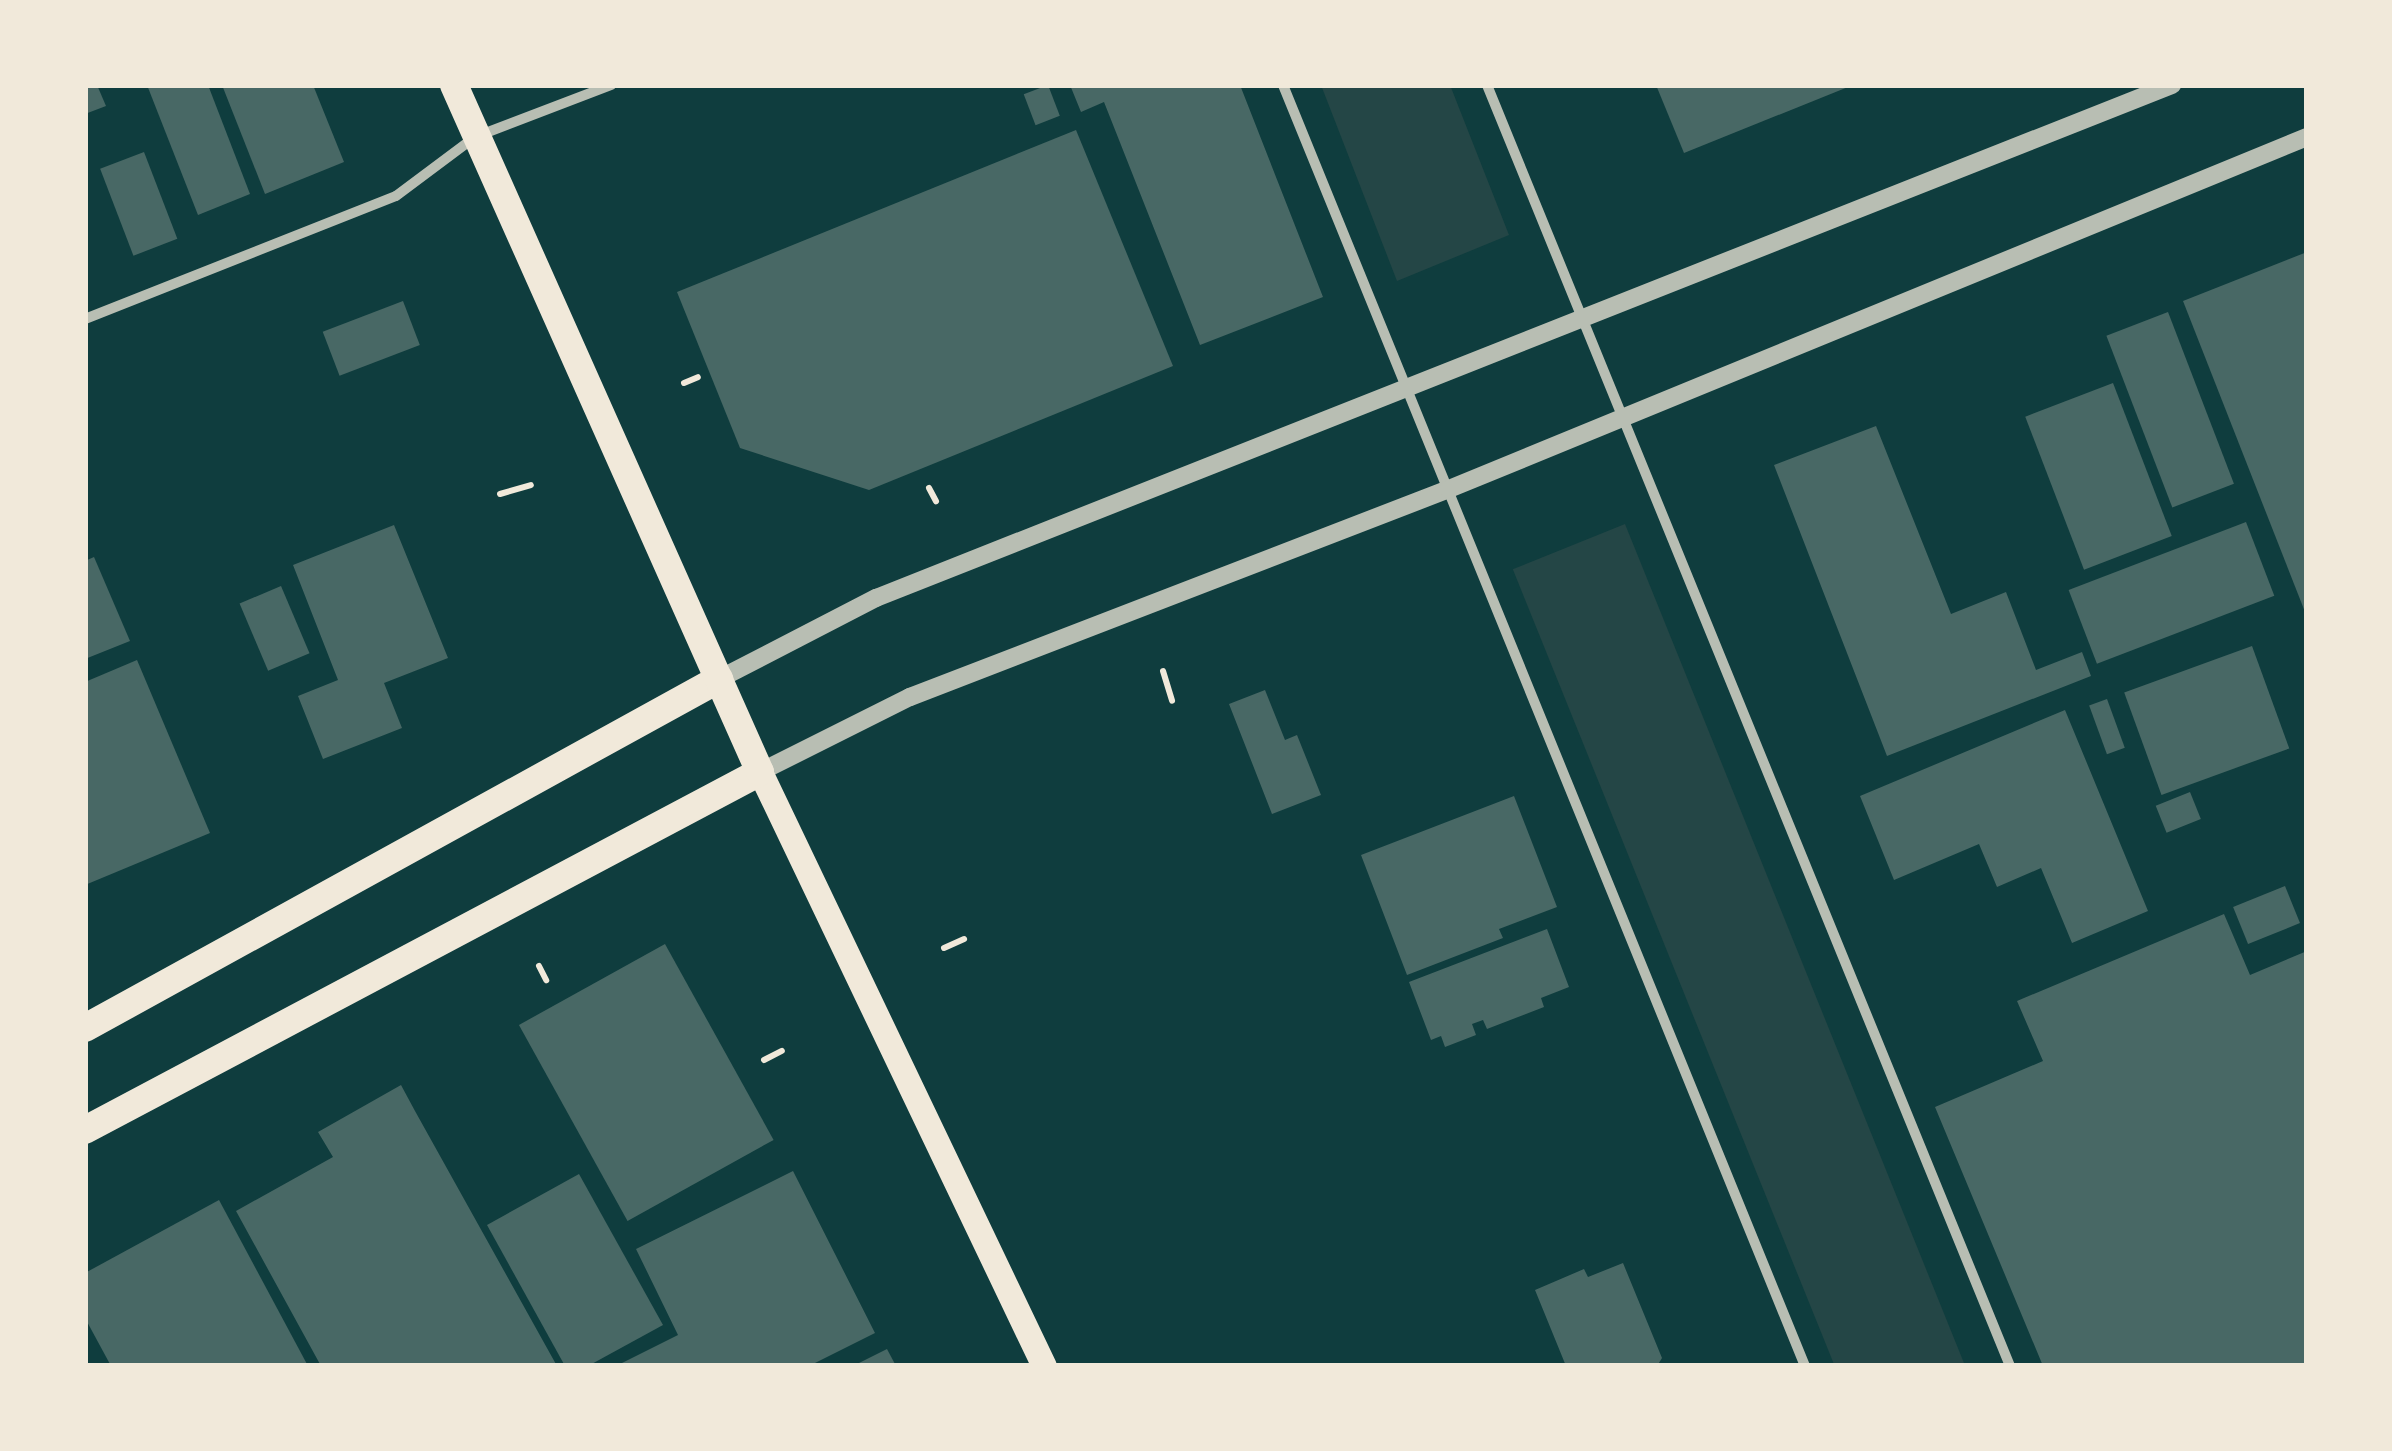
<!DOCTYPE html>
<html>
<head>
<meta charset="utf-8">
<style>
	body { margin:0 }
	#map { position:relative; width:2392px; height:1451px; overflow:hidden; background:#0f3d3e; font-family:Quicksand,sans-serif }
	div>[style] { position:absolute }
	.green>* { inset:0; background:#244646; transform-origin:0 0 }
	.building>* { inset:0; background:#486865; transform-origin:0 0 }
	.path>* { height:6px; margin:-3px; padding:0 3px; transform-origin:3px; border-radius:3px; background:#f1e9da }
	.minor>* { height:10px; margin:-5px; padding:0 5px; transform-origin:5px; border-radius:5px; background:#b8beb3 }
	.tertiary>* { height:18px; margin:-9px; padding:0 9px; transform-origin:9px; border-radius:9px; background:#b8beb3 }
	.primary>* { height:25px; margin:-12.5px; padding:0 12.5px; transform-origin:12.5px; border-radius:12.5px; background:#f1e9da }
	.trunk>* { height:28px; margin:-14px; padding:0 14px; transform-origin:14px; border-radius:14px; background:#f1e9da }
	span { translate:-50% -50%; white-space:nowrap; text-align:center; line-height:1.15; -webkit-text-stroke:10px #f1e9da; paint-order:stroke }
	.frame { position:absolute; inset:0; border:88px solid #f1e9da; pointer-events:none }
</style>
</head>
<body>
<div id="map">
	<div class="green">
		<i style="clip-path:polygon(1321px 85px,1450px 85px,1509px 235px,1397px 281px)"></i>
		<i style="left:1625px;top:524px;width:910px;height:121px;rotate:68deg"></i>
	</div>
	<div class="building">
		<i style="clip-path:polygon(85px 85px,97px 85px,106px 106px,85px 114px)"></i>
		<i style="clip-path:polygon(147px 85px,208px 85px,250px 194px,198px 215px)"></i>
		<i style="clip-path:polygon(222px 85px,313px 85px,344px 162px,265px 194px)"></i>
		<i style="left:1048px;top:85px;width:33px;height:26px;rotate:69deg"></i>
		<i style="clip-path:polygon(1070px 85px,1240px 85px,1323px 297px,1200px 345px,1104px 102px,1081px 112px)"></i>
		<i style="clip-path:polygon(1656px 85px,1853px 85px,1684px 153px)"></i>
		<i style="clip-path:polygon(1076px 130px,1173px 366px,869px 490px,740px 448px,677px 292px)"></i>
		<i style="left:144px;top:152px;width:93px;height:47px;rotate:69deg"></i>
		<i style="clip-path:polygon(2307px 252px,2307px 617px,2183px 301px)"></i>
		<i style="left:403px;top:301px;width:47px;height:86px;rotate:69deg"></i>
		<i style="left:2168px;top:312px;width:184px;height:66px;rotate:69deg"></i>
		<i style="left:2113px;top:383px;width:164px;height:94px;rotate:69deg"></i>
		<i style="clip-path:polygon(1876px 426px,1951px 614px,2006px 592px,2036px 670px,2082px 652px,2091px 676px,1887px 756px,1774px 465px)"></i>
		<i style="left:2246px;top:522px;width:79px;height:190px;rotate:69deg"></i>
		<i style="clip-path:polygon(394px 525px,448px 658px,384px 683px,402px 728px,323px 759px,298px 696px,338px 680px,293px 565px)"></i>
		<i style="clip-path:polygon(94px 557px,130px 641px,85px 659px,85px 561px)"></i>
		<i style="left:281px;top:586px;width:73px;height:45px;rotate:67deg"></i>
		<i style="left:2252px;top:646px;width:109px;height:136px;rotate:70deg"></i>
		<i style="clip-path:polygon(137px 660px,210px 833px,85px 885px,85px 682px)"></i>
		<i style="clip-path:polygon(1265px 690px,1285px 740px,1297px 735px,1321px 795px,1272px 814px,1229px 704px)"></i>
		<i style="left:2107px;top:699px;width:52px;height:19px;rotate:70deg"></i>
		<i style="clip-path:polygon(2065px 710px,2148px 911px,2072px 943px,2041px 868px,1997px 887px,1979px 844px,1894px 880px,1860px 796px)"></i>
		<i style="left:2190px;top:792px;width:29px;height:37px;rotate:68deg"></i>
		<i style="clip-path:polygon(1514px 796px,1557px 907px,1499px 929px,1503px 938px,1407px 975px,1361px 855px)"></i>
		<i style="left:2285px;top:886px;width:40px;height:56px;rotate:68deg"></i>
		<i style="clip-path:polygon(2224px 914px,2250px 975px,2307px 951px,2307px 1366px,2043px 1366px,1935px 1107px,2043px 1061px,2017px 1001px)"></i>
		<i style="clip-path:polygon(1547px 929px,1569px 987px,1541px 998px,1544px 1007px,1487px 1029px,1483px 1020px,1472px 1024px,1476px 1035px,1445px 1047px,1441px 1036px,1431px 1040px,1409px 982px)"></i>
		<i style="left:665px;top:944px;width:224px;height:167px;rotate:61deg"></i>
		<i style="clip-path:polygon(401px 1085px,415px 1111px,557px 1366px,321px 1366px,236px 1211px,333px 1157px,318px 1132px)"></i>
		<i style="clip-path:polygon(793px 1171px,875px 1333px,809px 1366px,616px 1366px,678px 1335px,636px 1249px)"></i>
		<i style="clip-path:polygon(579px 1174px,663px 1325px,588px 1366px,565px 1366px,487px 1225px)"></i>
		<i style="clip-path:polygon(219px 1200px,308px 1366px,111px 1366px,85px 1318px,85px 1273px)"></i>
		<i style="clip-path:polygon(1623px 1263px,1662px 1358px,1657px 1366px,1566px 1366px,1535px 1290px,1584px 1269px,1588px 1277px)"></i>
		<i style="clip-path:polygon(887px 1349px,896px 1366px,853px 1366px)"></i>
	</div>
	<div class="path">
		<i style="left:684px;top:383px;width:15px;rotate:-23deg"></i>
		<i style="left:929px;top:488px;width:15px;rotate:62deg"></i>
		<i style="left:500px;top:494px;width:32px;rotate:-16deg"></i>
		<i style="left:1163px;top:671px;width:31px;rotate:73deg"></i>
		<i style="left:944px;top:948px;width:22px;rotate:-24deg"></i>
		<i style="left:539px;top:966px;width:16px;rotate:63deg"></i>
		<i style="left:764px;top:1060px;width:20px;rotate:-27deg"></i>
	</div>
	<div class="minor">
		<i style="left:1283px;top:85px;width:1383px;rotate:67.83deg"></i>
		<i style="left:1487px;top:85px;width:1384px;rotate:67.79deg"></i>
		<i style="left:85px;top:319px;width:334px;rotate:-21.6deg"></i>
		<i style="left:396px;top:196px;width:99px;rotate:-36.8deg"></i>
		<i style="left:475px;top:137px;width:146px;rotate:-20.9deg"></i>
	</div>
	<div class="tertiary">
		<i style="left:719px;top:679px;width:177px;rotate:-27.3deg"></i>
		<i style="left:876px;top:598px;width:1394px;rotate:-21.6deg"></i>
		<i style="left:760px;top:772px;width:168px;rotate:-26.6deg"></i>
		<i style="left:910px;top:697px;width:578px;rotate:-21.1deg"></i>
		<i style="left:1449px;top:489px;width:927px;rotate:-22.31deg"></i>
	</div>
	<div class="primary">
		<i style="left:760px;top:772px;width:658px;rotate:64.45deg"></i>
	</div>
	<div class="trunk">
		<i style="left:85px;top:1028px;width:724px;rotate:-28.83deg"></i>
		<i style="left:85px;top:1130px;width:764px;rotate:-27.94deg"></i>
		<i style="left:760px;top:772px;width:752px;rotate:-114.01deg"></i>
	</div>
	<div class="frame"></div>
</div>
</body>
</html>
